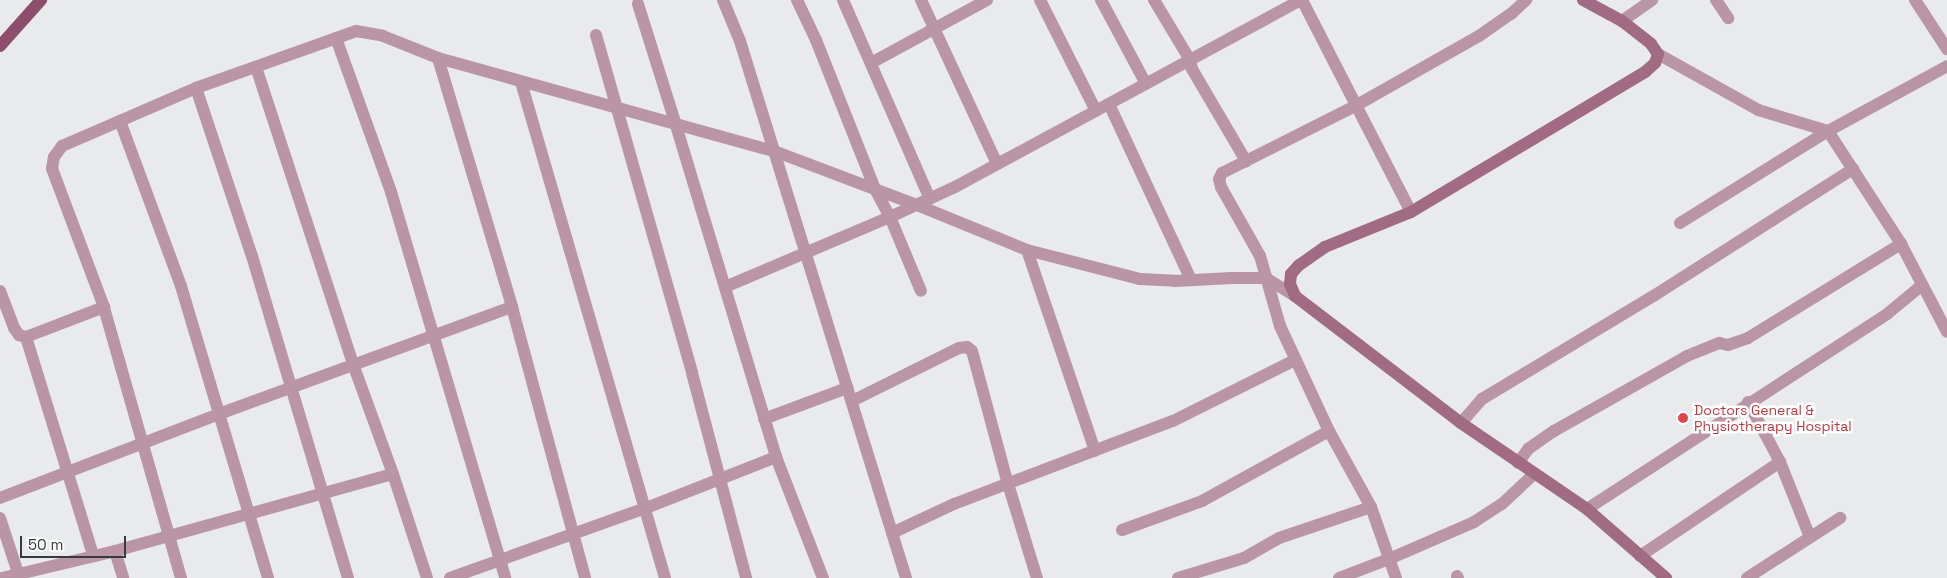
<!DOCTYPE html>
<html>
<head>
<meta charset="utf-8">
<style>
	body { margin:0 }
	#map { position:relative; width:1947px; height:578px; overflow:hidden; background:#e9eaec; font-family:"Space Grotesk",sans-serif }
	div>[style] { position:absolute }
	.street>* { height:12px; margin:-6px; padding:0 6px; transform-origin:6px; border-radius:6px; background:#ba95a5 }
	.secondary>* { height:12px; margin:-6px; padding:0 6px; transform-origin:6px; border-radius:6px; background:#a16b84 }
	.primary>* { height:12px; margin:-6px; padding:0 6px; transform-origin:6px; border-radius:6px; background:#8d4d6c }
	.dots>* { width:14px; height:14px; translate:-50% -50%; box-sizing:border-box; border:2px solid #fff; border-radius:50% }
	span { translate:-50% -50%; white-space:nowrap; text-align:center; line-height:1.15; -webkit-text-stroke:5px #fff; paint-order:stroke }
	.health-label { font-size:14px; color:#be3a42 }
	.left { translate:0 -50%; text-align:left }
	.scale { position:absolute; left:20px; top:536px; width:106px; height:22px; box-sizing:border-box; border:2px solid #393a3b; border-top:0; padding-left:6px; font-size:15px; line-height:18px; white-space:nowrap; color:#393a3b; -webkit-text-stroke:4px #fff; paint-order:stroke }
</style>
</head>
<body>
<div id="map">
	<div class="street">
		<i style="left:723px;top:0;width:44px;rotate:67.5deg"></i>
		<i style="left:740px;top:41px;width:562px;rotate:72.82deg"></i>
		<i style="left:797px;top:0;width:44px;rotate:64.6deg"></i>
		<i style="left:816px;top:40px;width:160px;rotate:68.4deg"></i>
		<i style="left:875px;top:189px;width:32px;rotate:62deg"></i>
		<i style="left:890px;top:217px;width:80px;rotate:67.3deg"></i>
		<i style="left:843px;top:0;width:217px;rotate:66.4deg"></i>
		<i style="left:921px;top:0;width:181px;rotate:65.1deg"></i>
		<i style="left:1040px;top:0;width:124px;rotate:63.2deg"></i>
		<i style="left:1101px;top:0;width:95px;rotate:61.8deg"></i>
		<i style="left:1154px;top:0;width:70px;rotate:59deg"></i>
		<i style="left:1190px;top:60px;width:9px;rotate:77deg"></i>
		<i style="left:1192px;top:69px;width:107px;rotate:59.6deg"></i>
		<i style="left:1302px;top:0;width:238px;rotate:62.8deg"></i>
		<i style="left:1716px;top:0;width:22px;rotate:56deg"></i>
		<i style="left:1915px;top:0;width:59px;rotate:56.9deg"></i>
		<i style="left:638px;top:4px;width:124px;rotate:72.6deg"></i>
		<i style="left:675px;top:122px;width:350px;rotate:73.2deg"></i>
		<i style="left:776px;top:457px;width:130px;rotate:68.8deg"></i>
		<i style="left:1622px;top:21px;width:37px;rotate:-35deg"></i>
		<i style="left:596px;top:35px;width:351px;rotate:74.1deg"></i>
		<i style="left:692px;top:373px;width:212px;rotate:75.2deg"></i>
		<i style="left:336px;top:38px;width:164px;rotate:70.3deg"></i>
		<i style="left:391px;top:192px;width:402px;rotate:73.5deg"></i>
		<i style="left:1658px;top:54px;width:115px;rotate:29.2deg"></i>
		<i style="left:1758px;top:110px;width:73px;rotate:16.7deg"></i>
		<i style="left:1828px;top:131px;width:135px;rotate:57.1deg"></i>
		<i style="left:1901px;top:244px;width:99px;rotate:62.4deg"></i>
		<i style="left:438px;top:58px;width:260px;rotate:73.4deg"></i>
		<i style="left:512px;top:307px;width:281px;rotate:74.9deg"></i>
		<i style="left:871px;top:63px;width:132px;rotate:-28.5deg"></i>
		<i style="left:256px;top:67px;width:312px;rotate:71.9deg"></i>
		<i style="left:353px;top:364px;width:117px;rotate:70deg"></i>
		<i style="left:393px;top:474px;width:109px;rotate:71.9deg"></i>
		<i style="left:521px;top:82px;width:516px;rotate:73.81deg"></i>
		<i style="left:196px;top:88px;width:177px;rotate:71.6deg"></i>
		<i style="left:252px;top:256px;width:336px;rotate:73.4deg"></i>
		<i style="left:1109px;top:104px;width:194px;rotate:65deg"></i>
		<i style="left:120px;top:121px;width:176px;rotate:69.7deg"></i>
		<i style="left:181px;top:286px;width:305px;rotate:73.4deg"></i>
		<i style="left:1680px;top:223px;width:174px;rotate:-31.9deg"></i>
		<i style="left:1828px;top:131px;width:136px;rotate:-28.6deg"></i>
		<i style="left:1027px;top:250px;width:212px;rotate:71.3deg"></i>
		<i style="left:725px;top:287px;width:179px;rotate:-23deg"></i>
		<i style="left:890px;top:217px;width:72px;rotate:-24.8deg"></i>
		<i style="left:955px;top:187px;width:393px;rotate:-28.4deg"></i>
		<i style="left:0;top:291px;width:40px;rotate:69deg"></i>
		<i style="left:14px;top:328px;width:9px;rotate:54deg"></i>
		<i style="left:19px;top:335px;width:7px;rotate:16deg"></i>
		<i style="left:26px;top:337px;width:84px;rotate:-21deg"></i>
		<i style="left:26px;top:337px;width:228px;rotate:72.9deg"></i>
		<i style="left:852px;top:401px;width:119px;rotate:-26.4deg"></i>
		<i style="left:959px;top:348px;width:8px;rotate:-7deg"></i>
		<i style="left:967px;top:347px;width:6px;rotate:39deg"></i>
		<i style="left:972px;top:351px;width:138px;rotate:74.9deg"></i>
		<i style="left:1008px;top:484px;width:98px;rotate:72.9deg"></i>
		<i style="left:1748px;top:402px;width:68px;rotate:61.9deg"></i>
		<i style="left:1780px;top:462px;width:81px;rotate:68.2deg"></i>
		<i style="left:764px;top:419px;width:89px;rotate:-20.5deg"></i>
		<i style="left:1461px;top:423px;width:32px;rotate:-49deg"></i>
		<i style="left:1482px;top:399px;width:202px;rotate:-31deg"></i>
		<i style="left:1655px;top:295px;width:235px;rotate:-32.5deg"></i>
		<i style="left:1518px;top:463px;width:17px;rotate:-54deg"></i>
		<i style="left:1528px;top:449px;width:32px;rotate:-35deg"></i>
		<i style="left:1554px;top:431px;width:153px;rotate:-29.4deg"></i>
		<i style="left:1687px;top:356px;width:35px;rotate:-22deg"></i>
		<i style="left:1719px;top:343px;width:9px;rotate:13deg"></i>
		<i style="left:1728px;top:345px;width:21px;rotate:-19deg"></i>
		<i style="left:1748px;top:338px;width:180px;rotate:-31.6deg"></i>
		<i style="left:0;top:498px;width:235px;rotate:-21deg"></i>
		<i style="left:219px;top:414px;width:312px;rotate:-20.1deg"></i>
		<i style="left:1587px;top:509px;width:358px;rotate:-33deg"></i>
		<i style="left:1887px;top:314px;width:45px;rotate:-39.6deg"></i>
		<i style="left:0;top:518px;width:58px;rotate:71.9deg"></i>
		<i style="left:1122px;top:530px;width:85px;rotate:-19.9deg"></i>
		<i style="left:1202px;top:501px;width:145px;rotate:-28.9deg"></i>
		<i style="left:892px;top:533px;width:68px;rotate:-25.1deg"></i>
		<i style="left:954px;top:504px;width:234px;rotate:-20.8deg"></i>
		<i style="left:1173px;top:421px;width:136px;rotate:-26.6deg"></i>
		<i style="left:115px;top:551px;width:28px;rotate:73deg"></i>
		<i style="left:1640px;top:556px;width:169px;rotate:-33.9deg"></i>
		<i style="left:1457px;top:576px;width:2px;rotate:63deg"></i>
		<i style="left:2px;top:578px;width:116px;rotate:-13.4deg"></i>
		<i style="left:115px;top:551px;width:288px;rotate:-15.5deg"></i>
		<i style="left:181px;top:578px;width:282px;rotate:-105.9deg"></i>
		<i style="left:104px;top:307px;width:147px;rotate:-110.6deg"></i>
		<i style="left:52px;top:169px;width:12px;rotate:-81deg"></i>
		<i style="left:54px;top:157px;width:14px;rotate:-54deg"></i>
		<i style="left:62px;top:146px;width:146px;rotate:-23.4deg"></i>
		<i style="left:196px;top:88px;width:170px;rotate:-19.6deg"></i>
		<i style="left:356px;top:31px;width:27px;rotate:10deg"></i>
		<i style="left:383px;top:36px;width:59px;rotate:21.8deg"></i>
		<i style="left:438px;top:58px;width:349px;rotate:15.5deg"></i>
		<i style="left:774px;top:151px;width:153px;rotate:20.7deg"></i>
		<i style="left:917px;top:205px;width:119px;rotate:22.2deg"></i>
		<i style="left:1027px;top:250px;width:117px;rotate:14.4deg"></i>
		<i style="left:1140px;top:279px;width:35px;rotate:3deg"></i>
		<i style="left:1175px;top:281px;width:57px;rotate:-3deg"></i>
		<i style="left:1232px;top:278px;width:34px"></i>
		<i style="left:1266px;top:278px;width:34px;rotate:32deg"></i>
		<i style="left:450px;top:578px;width:208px;rotate:-19.7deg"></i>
		<i style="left:646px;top:508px;width:140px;rotate:-21.4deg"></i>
		<i style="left:1178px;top:578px;width:69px;rotate:-16.9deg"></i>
		<i style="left:1244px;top:558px;width:40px;rotate:-29.7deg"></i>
		<i style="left:1279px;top:538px;width:97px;rotate:-18.6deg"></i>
		<i style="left:1339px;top:578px;width:53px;rotate:-20.8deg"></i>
		<i style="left:1389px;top:559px;width:93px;rotate:-23.5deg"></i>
		<i style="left:1474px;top:522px;width:33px;rotate:-33deg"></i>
		<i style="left:1502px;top:504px;width:44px;rotate:-43.2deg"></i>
		<i style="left:1396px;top:578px;width:75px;rotate:-109.4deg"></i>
		<i style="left:1371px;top:507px;width:87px;rotate:-118.9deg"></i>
		<i style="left:1329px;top:431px;width:116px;rotate:-115deg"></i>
		<i style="left:1280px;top:326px;width:73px;rotate:-105.9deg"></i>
		<i style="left:1260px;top:256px;width:79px;rotate:-119.5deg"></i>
		<i style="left:1221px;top:187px;width:8px;rotate:-104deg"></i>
		<i style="left:1219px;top:179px;width:7px;rotate:-63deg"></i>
		<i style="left:1222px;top:173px;width:151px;rotate:-26.7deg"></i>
		<i style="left:1357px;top:105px;width:140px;rotate:-29.5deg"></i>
		<i style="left:1479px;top:36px;width:39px;rotate:-35deg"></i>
		<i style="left:1511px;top:14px;width:21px;rotate:-43deg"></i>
		<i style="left:1747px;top:578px;width:111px;rotate:-32.8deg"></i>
	</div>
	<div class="secondary">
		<i style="left:1583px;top:0;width:44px;rotate:28.3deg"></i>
		<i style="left:1622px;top:21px;width:37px;rotate:38deg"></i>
		<i style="left:1651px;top:44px;width:12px;rotate:55deg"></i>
		<i style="left:1658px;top:54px;width:9px;rotate:108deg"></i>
		<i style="left:1655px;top:63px;width:13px;rotate:138deg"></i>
		<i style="left:1645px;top:72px;width:273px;rotate:149.1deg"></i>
		<i style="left:1411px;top:212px;width:93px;rotate:157.9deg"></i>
		<i style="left:1325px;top:247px;width:32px;rotate:145deg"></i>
		<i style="left:1299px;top:265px;width:12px;rotate:132deg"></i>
		<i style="left:1291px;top:274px;width:10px;rotate:96deg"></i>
		<i style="left:1290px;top:284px;width:13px;rotate:67deg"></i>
		<i style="left:1295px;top:296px;width:209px;rotate:37.4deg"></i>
		<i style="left:1461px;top:423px;width:153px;rotate:34.3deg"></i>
		<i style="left:1587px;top:509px;width:105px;rotate:41.1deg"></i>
	</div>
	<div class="primary">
		<i style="left:0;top:46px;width:62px;rotate:-48.3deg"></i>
	</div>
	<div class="dots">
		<i style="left:1683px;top:418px;background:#e0444e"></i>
	</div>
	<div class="health-label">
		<span class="left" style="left:1694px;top:418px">Doctors General &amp;<br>Physiotherapy Hospital</span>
	</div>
	<div class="scale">50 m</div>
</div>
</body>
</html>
